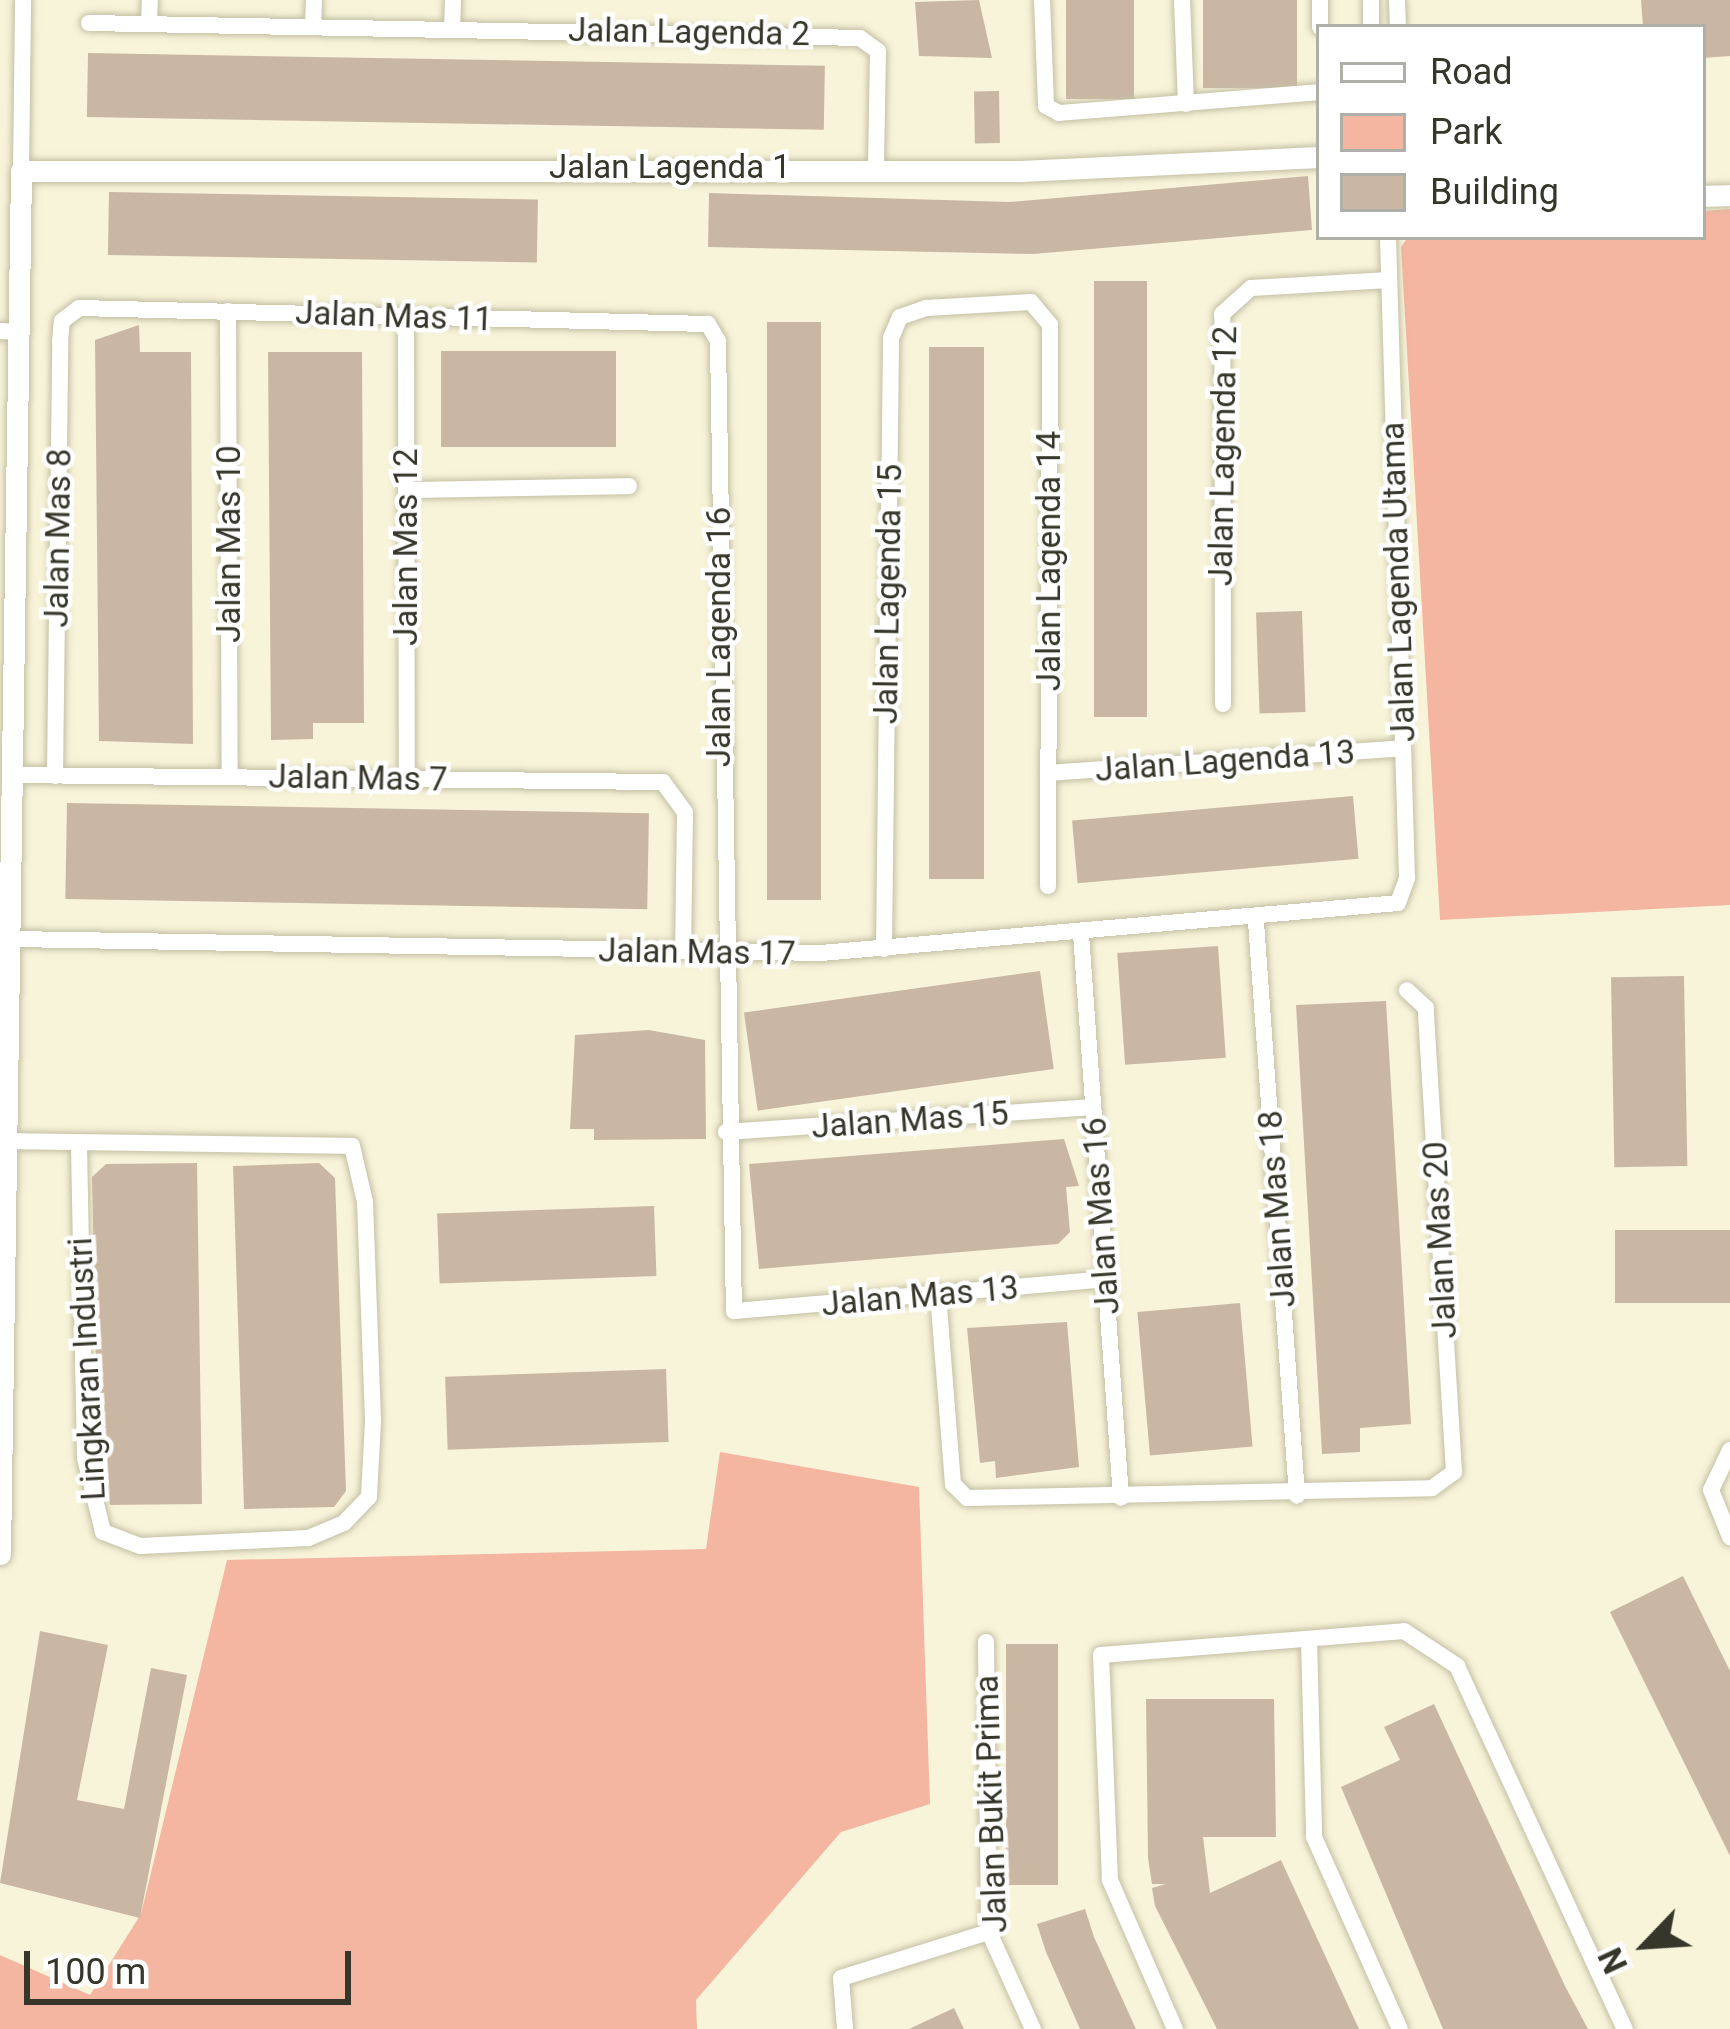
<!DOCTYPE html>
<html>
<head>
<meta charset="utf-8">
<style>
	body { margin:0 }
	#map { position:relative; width:1730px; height:2029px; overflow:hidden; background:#f8f4d9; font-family:Roboto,sans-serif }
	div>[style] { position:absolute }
	.green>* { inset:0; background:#f4b5a1 }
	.building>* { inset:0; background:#cab7a3; transform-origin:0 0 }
	.roads { filter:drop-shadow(0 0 3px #c3bfa5) drop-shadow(0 0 3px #c3bfa5) }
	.minor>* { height:16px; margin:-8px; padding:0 8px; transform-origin:8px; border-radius:8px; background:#fff }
	.tertiary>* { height:21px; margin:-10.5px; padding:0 10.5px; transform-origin:10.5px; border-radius:10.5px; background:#fff }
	span { translate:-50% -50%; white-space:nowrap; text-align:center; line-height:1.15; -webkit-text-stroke:9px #fff; paint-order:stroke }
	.street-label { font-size:33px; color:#37362b }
	.legend { position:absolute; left:1316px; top:24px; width:390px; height:216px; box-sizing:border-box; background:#fff; border:3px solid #afafaa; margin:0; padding:15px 21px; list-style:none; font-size:36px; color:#37362b }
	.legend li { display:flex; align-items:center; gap:24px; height:60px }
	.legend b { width:60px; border:3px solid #afafaa }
	.north { position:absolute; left:1586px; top:1885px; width:120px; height:120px; -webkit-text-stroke:9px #fff; paint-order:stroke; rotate:245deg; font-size:33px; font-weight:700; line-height:48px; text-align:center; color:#37362b }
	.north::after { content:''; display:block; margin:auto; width:42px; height:54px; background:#37362b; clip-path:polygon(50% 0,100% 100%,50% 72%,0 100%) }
	.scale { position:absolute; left:24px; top:1951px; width:327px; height:54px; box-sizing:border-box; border:6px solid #37362b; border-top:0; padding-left:15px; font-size:36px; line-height:42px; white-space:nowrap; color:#37362b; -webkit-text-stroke:9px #fff; paint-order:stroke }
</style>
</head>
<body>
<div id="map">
	<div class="green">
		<i style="clip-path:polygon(1730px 209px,1730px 905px,1440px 920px,1401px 247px,1408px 237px,1703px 237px,1703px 211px)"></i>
		<i style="clip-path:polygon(720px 1452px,919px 1487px,930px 1804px,841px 1832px,696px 2000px,697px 2029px,0 2029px,0 1955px,90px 1995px,141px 1914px,227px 1560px,706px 1549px)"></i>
	</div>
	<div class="building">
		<i style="clip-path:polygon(979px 0,992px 58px,919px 56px,915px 2px)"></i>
		<i style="left:1066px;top:0;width:68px;height:99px"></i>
		<i style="left:1203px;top:0;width:94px;height:88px"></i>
		<i style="clip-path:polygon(1641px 0,1730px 0,1730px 56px,1703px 58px,1703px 27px,1643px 27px)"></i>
		<i style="left:88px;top:53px;width:737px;height:64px;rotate:1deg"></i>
		<i style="left:999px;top:91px;width:52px;height:25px;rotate:89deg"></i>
		<i style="clip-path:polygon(1308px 176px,1312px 230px,1033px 254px,708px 247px,709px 193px,1009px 202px)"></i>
		<i style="left:109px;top:192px;width:429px;height:63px;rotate:1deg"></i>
		<i style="left:1094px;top:281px;width:53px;height:436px"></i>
		<i style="left:767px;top:322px;width:54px;height:578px"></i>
		<i style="clip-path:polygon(139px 325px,140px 352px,191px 352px,193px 744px,99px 741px,95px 340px)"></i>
		<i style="left:929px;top:347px;width:55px;height:532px"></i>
		<i style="left:441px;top:351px;width:175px;height:96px"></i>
		<i style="clip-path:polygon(268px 352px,362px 352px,364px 723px,313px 723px,313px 739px,271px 740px)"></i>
		<i style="left:1302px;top:611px;width:101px;height:46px;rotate:88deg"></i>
		<i style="left:1353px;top:796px;width:63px;height:282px;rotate:85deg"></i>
		<i style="left:67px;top:803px;width:582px;height:96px;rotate:1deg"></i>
		<i style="left:1218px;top:946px;width:112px;height:101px;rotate:86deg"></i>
		<i style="left:1040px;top:971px;width:99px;height:299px;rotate:82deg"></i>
		<i style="left:1684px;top:976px;width:190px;height:73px;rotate:89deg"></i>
		<i style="clip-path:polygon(1386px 1001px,1411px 1424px,1360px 1428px,1360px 1452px,1322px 1454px,1296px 1005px)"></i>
		<i style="clip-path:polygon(649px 1030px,705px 1040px,706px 1139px,594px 1140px,594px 1129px,570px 1129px,575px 1035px)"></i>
		<i style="clip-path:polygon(1064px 1139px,1079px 1186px,1066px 1187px,1070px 1232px,1058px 1244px,759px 1269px,749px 1164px)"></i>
		<i style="clip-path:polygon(197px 1163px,202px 1504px,110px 1505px,98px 1456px,92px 1177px,106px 1164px)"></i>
		<i style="clip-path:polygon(319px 1163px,335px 1178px,346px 1491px,334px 1507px,244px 1509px,233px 1166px)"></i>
		<i style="left:654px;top:1206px;width:70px;height:217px;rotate:88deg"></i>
		<i style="left:1730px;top:1230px;width:73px;height:115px;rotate:90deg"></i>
		<i style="left:1240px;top:1303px;width:144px;height:103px;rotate:85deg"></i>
		<i style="clip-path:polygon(1067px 1322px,1079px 1467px,996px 1478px,995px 1461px,980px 1463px,967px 1328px)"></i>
		<i style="left:666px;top:1369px;width:73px;height:221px;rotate:88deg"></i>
		<i style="clip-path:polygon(1683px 1576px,1730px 1671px,1730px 1856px,1610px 1612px)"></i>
		<i style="clip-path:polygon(40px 1631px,108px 1645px,77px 1800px,124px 1809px,151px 1668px,187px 1675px,140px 1918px,0 1883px)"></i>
		<i style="left:1006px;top:1644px;width:52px;height:241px"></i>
		<i style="clip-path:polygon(1146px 1699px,1274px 1699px,1276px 1837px,1203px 1837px,1210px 1893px,1281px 1860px,1359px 2029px,1217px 2029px,1155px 1906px,1152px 1888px,1166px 1884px,1152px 1884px,1148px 1858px)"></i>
		<i style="clip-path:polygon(1434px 1704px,1565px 1986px,1588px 2029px,1443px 2029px,1341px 1787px,1400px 1760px,1384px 1727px)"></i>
		<i style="clip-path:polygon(1085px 1909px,1094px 1937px,1136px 2029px,1080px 2029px,1046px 1952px,1037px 1924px)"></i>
		<i style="clip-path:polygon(954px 2008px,964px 2029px,909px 2029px)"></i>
	</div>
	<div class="roads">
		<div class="minor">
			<i style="left:1042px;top:0;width:106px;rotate:87.8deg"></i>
			<i style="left:1046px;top:106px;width:15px;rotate:28deg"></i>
			<i style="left:1059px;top:113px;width:261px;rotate:-4.6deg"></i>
			<i style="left:1182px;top:0;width:104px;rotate:87.8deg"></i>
			<i style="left:1320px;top:0;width:27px;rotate:90deg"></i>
			<i style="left:1371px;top:0;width:27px;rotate:90deg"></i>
			<i style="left:1397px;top:0;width:27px;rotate:88deg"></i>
			<i style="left:89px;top:23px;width:771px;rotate:1.11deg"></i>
			<i style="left:860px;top:38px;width:22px;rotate:36deg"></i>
			<i style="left:878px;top:51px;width:118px;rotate:91deg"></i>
			<i style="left:149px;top:24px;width:24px;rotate:-88deg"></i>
			<i style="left:313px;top:27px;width:27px;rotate:-88deg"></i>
			<i style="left:452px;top:29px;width:29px;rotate:-88deg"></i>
			<i style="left:21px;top:171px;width:171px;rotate:-89.3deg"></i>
			<i style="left:228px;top:311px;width:466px;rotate:89.8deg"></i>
			<i style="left:406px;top:317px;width:460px;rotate:89.9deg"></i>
			<i style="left:0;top:331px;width:20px;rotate:3deg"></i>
			<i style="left:406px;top:490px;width:223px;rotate:-1deg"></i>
			<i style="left:1223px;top:704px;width:390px;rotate:-90.1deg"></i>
			<i style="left:1222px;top:314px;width:39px;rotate:-42deg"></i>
			<i style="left:1251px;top:288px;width:138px;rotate:-3.3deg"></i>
			<i style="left:1048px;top:773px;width:355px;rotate:-4deg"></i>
			<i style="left:15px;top:775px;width:648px;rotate:0.62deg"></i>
			<i style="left:663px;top:782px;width:37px;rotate:54deg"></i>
			<i style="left:685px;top:812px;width:138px;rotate:90.8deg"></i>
			<i style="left:55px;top:776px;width:434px;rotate:-89.3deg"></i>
			<i style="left:60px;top:342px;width:21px;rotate:-85deg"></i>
			<i style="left:62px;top:321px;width:21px;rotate:-37deg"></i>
			<i style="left:79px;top:308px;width:629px;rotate:1.46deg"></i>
			<i style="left:708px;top:324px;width:20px;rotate:60deg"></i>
			<i style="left:718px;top:341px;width:970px;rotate:89.06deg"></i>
			<i style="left:734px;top:1311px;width:373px;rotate:-4.9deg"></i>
			<i style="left:1256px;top:922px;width:575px;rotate:85.91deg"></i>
			<i style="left:1081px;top:934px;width:565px;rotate:85.94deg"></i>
			<i style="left:13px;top:939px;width:808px;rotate:0.99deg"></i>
			<i style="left:821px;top:953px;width:579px;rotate:-4.95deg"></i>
			<i style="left:1398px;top:903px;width:27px;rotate:-70deg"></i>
			<i style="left:1407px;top:878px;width:641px;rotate:-91.7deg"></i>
			<i style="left:884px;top:949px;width:611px;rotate:-89.34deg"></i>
			<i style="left:891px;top:338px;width:23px;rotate:-67deg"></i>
			<i style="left:900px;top:317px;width:28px;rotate:-19deg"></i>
			<i style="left:926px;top:308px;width:105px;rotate:-3.3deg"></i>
			<i style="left:1031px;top:302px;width:30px;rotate:50deg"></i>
			<i style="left:1050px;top:325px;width:561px;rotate:90.2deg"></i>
			<i style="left:726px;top:1132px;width:368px;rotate:-3.9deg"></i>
			<i style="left:10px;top:1141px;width:342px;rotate:0.8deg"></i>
			<i style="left:352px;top:1146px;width:57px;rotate:76.9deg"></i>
			<i style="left:365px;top:1202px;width:220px;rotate:87.9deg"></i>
			<i style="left:373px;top:1422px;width:75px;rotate:93.1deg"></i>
			<i style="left:369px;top:1497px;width:36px;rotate:134deg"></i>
			<i style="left:344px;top:1523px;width:39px;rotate:157deg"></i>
			<i style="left:308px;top:1538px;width:168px;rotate:177.3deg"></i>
			<i style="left:140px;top:1546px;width:40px;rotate:-159deg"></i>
			<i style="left:103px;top:1532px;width:76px;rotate:-103.7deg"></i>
			<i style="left:85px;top:1458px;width:315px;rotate:-91.1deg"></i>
			<i style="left:938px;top:1294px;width:191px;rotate:85.5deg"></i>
			<i style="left:953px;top:1484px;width:20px;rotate:45deg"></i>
			<i style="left:967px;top:1498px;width:465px;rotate:-1.2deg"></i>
			<i style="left:1432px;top:1488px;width:27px;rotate:-36deg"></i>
			<i style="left:1454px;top:1472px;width:465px;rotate:-93.5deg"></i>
			<i style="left:1426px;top:1008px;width:26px;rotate:-137deg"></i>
			<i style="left:1730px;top:1450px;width:44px;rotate:115.4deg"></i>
			<i style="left:1711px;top:1490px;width:51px;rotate:68deg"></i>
			<i style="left:1309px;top:1640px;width:197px;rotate:88.5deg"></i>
			<i style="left:1314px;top:1837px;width:210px;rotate:65.9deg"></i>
			<i style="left:986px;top:1642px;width:290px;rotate:89.4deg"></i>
			<i style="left:989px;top:1932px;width:107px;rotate:65.6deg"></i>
			<i style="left:845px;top:2029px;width:51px;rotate:-94.5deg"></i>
			<i style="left:841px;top:1978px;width:155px;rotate:-17.3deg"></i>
			<i style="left:1175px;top:2029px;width:163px;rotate:-113.6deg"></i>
			<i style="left:1110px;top:1880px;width:225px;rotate:-92.3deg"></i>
			<i style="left:1101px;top:1655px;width:304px;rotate:-4.5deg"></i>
			<i style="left:1404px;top:1631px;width:64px;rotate:33.4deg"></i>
			<i style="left:1457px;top:1666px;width:400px;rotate:65.2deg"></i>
		</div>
		<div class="tertiary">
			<i style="left:1703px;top:196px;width:27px;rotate:-2deg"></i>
			<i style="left:0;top:1554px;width:1383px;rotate:-89.13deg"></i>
			<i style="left:21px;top:171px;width:999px"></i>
			<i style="left:1020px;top:171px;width:299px;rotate:-2.7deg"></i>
		</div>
	</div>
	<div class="street-label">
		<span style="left:689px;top:32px;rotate:1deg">Jalan Lagenda 2</span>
		<span style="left:670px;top:167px">Jalan Lagenda 1</span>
		<span style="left:394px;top:316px;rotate:2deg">Jalan Mas 11</span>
		<span style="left:1223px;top:456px;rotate:-89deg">Jalan Lagenda 12</span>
		<span style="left:58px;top:538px;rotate:-89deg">Jalan Mas 8</span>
		<span style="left:229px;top:544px;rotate:-90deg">Jalan Mas 10</span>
		<span style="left:406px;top:547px;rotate:-90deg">Jalan Mas 12</span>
		<span style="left:1049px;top:561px;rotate:-90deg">Jalan Lagenda 14</span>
		<span style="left:1398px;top:582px;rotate:-92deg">Jalan Lagenda Utama</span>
		<span style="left:888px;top:594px;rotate:-89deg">Jalan Lagenda 15</span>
		<span style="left:719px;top:637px;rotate:-90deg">Jalan Lagenda 16</span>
		<span style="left:1225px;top:761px;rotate:-4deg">Jalan Lagenda 13</span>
		<span style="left:358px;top:778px;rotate:1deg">Jalan Mas 7</span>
		<span style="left:697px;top:952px;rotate:1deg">Jalan Mas 17</span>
		<span style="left:910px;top:1120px;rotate:-4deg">Jalan Mas 15</span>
		<span style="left:1277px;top:1209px;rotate:-94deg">Jalan Mas 18</span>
		<span style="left:1101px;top:1216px;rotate:-94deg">Jalan Mas 16</span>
		<span style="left:1440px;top:1240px;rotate:-93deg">Jalan Mas 20</span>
		<span style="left:920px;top:1296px;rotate:-5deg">Jalan Mas 13</span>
		<span style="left:87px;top:1369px;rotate:-93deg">Lingkaran Industri</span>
		<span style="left:991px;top:1804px;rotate:-92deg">Jalan Bukit Prima</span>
	</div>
	<ul class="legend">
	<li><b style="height:15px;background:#fff"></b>Road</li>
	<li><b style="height:33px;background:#f4b5a1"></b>Park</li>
	<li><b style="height:33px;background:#cab7a3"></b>Building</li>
	</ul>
	<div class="north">N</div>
	<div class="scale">100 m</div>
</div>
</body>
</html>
